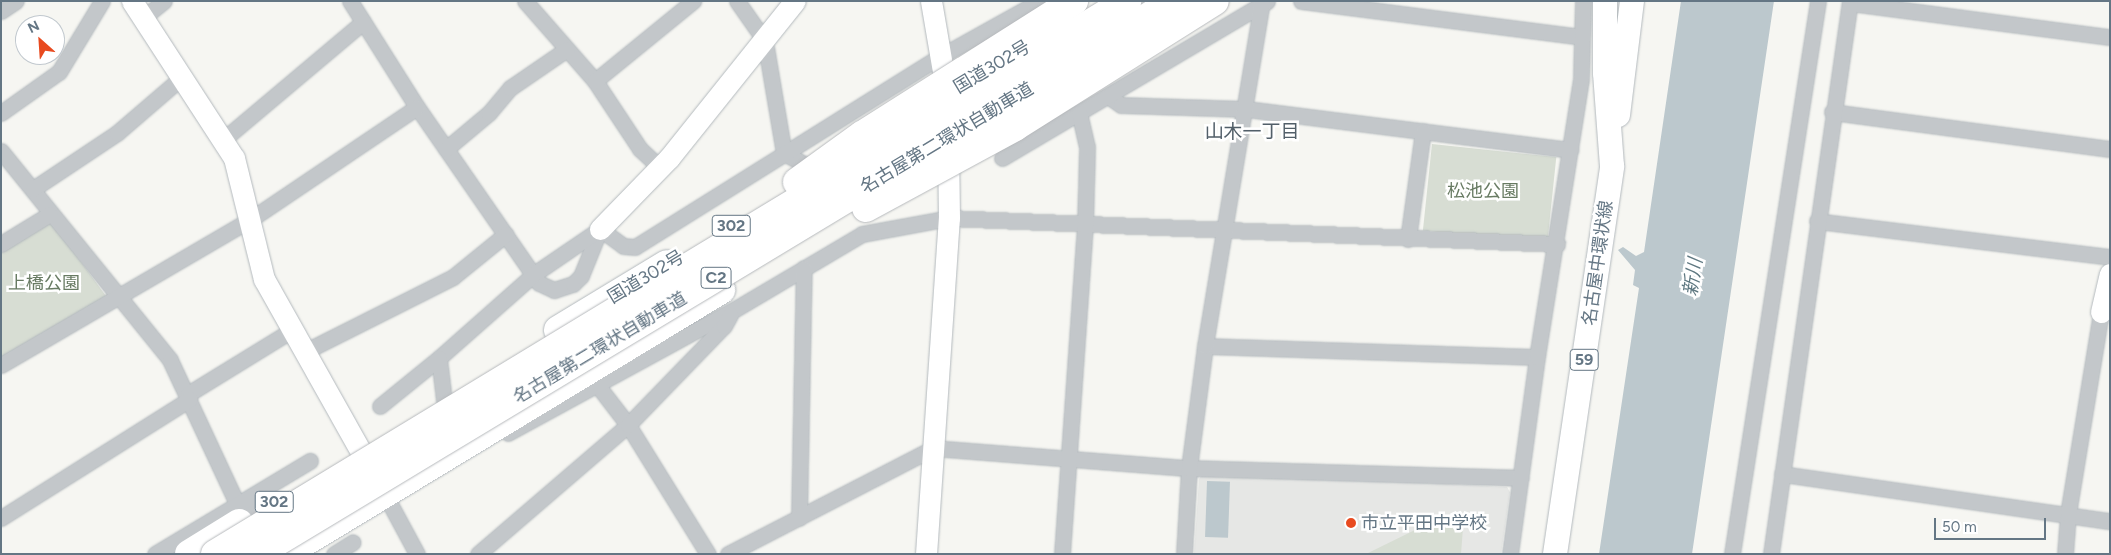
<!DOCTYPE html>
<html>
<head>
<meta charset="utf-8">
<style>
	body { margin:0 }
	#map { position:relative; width:2111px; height:555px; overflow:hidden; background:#f6f6f2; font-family:Figtree,"Noto Sans JP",sans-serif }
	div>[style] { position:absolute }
	.built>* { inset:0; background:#e6e7e5 }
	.green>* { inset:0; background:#d7ddd3; transform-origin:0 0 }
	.water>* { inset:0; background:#bcc8cd; transform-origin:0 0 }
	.roads { filter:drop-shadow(0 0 1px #b3b9bd) drop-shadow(0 0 1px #b3b9bd) }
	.street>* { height:15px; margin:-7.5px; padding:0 7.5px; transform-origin:7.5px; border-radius:7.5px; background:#c3c7ca }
	.secondary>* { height:21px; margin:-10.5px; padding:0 10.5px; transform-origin:10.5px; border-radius:10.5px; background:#fff }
	.primary>* { height:24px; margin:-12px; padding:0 12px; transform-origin:12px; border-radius:12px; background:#fff }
	.highway>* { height:28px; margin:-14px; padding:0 14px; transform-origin:14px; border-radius:14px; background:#fff }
	.bridges { filter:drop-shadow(0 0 1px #b6b9bc) drop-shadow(0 0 1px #b6b9bc) }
	.highway-bridge>* { height:28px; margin:-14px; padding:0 14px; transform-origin:14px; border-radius:14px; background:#fff }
	.dots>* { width:14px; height:14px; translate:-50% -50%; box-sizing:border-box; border:2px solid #fff; border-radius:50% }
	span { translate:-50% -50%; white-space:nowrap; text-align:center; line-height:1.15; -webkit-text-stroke:5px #fff; paint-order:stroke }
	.shield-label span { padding:1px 4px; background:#fff; border:1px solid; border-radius:4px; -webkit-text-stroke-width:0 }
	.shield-label { font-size:16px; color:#647684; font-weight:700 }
	.street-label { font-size:18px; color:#647684 }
	.park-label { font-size:18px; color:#687b63 }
	.poi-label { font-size:18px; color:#647684 }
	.left { translate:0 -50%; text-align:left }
	.neighbourhood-label { font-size:19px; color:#525f69 }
	.water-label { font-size:19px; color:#5f7881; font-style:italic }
	.frame { position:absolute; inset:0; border:2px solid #647684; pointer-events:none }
	.north { position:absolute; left:15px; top:15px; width:50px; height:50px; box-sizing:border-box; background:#fff; border:1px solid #c1c8ce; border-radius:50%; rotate:334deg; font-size:14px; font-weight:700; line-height:20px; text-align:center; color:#647684 }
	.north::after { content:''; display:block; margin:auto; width:18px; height:22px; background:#e84a1f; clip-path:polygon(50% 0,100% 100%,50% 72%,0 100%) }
	.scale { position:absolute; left:1934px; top:518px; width:112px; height:22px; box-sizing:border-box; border:2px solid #647684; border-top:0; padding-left:6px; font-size:15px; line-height:18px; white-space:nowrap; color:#647684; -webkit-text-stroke:4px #fff; paint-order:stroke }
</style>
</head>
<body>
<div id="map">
	<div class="built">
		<i style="clip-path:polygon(1204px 472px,1507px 487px,1510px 492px,1501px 554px,1194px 554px,1199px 479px)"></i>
	</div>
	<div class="green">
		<i style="left:1432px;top:144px;width:125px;height:87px;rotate:6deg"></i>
		<i style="clip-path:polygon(49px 218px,106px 296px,1px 359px,1px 248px)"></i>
		<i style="clip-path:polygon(1421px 527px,1463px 528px,1461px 554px,1366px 554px)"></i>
	</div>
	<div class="water">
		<i style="clip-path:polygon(1681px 1px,1774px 1px,1692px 554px,1599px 554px,1639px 288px,1633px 285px,1635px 270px,1618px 250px,1623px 247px,1636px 256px,1644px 252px)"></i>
		<i style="left:1207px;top:481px;width:23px;height:56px;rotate:2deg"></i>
	</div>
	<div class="roads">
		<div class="street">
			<i style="left:350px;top:1px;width:125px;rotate:57.7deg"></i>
			<i style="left:417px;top:107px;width:214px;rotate:55.3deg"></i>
			<i style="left:539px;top:283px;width:17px;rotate:25deg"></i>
			<i style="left:554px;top:290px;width:20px;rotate:-18deg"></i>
			<i style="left:573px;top:284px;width:11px;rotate:-45deg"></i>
			<i style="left:581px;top:276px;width:51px;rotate:-68deg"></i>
			<i style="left:525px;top:1px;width:106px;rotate:48.8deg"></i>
			<i style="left:595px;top:81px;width:82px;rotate:56.5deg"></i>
			<i style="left:640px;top:149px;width:26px;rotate:43deg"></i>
			<i style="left:737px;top:1px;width:49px;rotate:55deg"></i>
			<i style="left:765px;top:41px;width:114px;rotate:80.4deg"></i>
			<i style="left:784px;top:153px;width:39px;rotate:29deg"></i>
			<i style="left:1301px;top:1px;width:283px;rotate:7.3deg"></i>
			<i style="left:1850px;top:3px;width:262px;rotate:7.5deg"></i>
			<i style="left:1px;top:11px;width:18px;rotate:-34deg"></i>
			<i style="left:143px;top:18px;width:27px;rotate:-39deg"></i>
			<i style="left:595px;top:81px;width:127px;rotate:-39.2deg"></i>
			<i style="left:1108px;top:96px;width:16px;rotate:35deg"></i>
			<i style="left:1121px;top:105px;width:125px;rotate:1.8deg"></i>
			<i style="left:1246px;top:109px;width:327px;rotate:7.2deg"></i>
			<i style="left:1832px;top:112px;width:280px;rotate:7.6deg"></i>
			<i style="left:1px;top:113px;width:71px;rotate:-35.3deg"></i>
			<i style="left:59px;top:72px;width:83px;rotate:-58.8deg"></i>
			<i style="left:224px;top:139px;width:182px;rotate:-40.1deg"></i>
			<i style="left:446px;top:149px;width:56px;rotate:-39.9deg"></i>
			<i style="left:489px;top:113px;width:33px;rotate:-50deg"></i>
			<i style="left:510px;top:88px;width:69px;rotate:-34.4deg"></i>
			<i style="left:1px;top:151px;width:269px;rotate:51deg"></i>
			<i style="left:170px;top:360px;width:161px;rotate:65deg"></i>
			<i style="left:1002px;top:158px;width:308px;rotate:-30.6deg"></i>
			<i style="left:33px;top:189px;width:101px;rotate:-33.7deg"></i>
			<i style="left:117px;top:133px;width:86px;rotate:-40.7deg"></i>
			<i style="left:1817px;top:221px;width:295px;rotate:7deg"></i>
			<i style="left:600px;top:229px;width:29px;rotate:36deg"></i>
			<i style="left:623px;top:246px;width:12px;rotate:5deg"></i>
			<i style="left:635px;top:247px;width:361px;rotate:-32deg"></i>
			<i style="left:941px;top:56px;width:113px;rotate:-29.1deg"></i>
			<i style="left:1408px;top:239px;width:109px;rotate:-82.1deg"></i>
			<i style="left:1px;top:244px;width:57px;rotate:-31.5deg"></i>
			<i style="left:1205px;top:346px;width:332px;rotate:1.9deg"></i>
			<i style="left:304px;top:352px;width:167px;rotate:-26.7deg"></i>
			<i style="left:453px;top:277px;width:68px;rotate:-39.1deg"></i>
			<i style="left:1px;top:365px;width:290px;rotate:-30.3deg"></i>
			<i style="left:251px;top:219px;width:200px;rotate:-34deg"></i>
			<i style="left:598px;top:386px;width:49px;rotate:52.4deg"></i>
			<i style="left:628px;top:425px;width:152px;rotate:58.2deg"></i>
			<i style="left:188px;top:394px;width:122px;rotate:-31.6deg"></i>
			<i style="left:444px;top:400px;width:42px;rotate:-96.8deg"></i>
			<i style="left:439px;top:358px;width:127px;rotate:-41.5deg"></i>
			<i style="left:534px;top:274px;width:80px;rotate:-34.3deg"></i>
			<i style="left:380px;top:406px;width:76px;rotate:-39.1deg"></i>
			<i style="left:508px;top:433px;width:255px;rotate:-28.6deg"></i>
			<i style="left:732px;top:311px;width:151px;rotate:-30.6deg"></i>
			<i style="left:862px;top:234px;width:88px;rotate:-10.4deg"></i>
			<i style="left:949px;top:218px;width:609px;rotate:2.45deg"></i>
			<i style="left:1782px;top:474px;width:331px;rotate:8.2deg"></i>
			<i style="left:382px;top:489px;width:74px;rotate:61.7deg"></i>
			<i style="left:238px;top:506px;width:25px;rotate:9deg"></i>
			<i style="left:1px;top:518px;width:223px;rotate:-32.2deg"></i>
			<i style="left:799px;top:518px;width:250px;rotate:-88.9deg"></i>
			<i style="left:155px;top:554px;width:181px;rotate:-31deg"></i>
			<i style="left:334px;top:554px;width:22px;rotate:-32deg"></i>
			<i style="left:478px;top:554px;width:198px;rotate:-40.7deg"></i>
			<i style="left:628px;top:425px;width:138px;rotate:-45.9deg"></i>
			<i style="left:724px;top:326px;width:13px;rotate:-61deg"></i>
			<i style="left:728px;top:554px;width:231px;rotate:-27.3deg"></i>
			<i style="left:933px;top:448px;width:257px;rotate:4.5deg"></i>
			<i style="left:1189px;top:468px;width:332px;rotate:1.7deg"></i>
			<i style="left:1062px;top:554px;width:329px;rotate:-86deg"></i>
			<i style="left:1085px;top:226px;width:79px;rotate:-88.5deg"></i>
			<i style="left:1087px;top:147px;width:35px;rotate:-103deg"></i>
			<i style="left:1184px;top:554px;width:86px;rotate:-86.7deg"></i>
			<i style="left:1189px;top:468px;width:123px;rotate:-82.5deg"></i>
			<i style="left:1205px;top:346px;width:350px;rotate:-80.6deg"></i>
			<i style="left:1510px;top:554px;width:199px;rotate:-82.2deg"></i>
			<i style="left:1537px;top:357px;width:282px;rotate:-81deg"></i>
			<i style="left:1581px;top:78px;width:77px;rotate:-88.5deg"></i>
			<i style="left:1732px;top:554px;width:560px;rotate:-81.16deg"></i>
			<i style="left:1771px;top:554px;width:559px;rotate:-81.87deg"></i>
			<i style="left:2065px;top:554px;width:40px;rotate:-85.7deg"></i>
			<i style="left:2068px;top:514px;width:205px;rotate:-80.7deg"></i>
		</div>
		<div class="secondary">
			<i style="left:132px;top:1px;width:187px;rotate:57deg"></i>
			<i style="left:234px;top:158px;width:125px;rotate:76.1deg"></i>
			<i style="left:264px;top:279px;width:196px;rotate:60.7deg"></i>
			<i style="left:931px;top:1px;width:95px;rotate:80.3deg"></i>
			<i style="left:600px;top:229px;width:99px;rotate:-45.8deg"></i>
			<i style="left:669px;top:158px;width:201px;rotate:-51.3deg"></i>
			<i style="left:2101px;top:312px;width:39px;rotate:-77deg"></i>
			<i style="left:926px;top:554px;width:337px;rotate:-86.1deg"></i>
			<i style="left:949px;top:218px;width:68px;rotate:-90.8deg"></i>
		</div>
		<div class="primary">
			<i style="left:1618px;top:115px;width:115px;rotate:-83deg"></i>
			<i style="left:1555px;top:554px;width:392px;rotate:-81.6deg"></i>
			<i style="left:1612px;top:166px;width:93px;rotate:-94.3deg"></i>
			<i style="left:1605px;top:73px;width:72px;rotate:-90deg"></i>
		</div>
		<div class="highway">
			<i style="left:558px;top:330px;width:127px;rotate:-31.2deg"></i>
			<i style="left:189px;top:554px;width:59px;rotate:-31.8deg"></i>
			<i style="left:285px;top:554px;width:510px;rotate:-31.2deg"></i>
		</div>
	</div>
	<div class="bridges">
		<div class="highway-bridge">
			<i style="left:797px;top:182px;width:80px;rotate:-35.9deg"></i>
			<i style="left:862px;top:135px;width:251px;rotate:-32.3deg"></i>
			<i style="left:866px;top:208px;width:170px;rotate:-28.5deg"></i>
			<i style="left:1015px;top:127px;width:236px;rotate:-32.2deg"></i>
			<i style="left:215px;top:554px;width:1067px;rotate:-31.23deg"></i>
			<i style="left:257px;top:554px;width:1071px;rotate:-31.09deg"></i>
		</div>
	</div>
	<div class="dots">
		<i style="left:1351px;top:523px;background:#e84a1f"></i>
	</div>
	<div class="shield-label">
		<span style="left:731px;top:226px">302</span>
		<span style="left:716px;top:278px">C2</span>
		<span style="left:1584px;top:360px">59</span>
		<span style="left:274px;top:502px">302</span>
	</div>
	<div class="street-label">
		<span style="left:992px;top:67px;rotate:-31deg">国道302号</span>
		<span style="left:947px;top:138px;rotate:-31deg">名古屋第二環状自動車道</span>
		<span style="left:1598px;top:263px;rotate:-82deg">名古屋中環状線</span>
		<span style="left:646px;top:277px;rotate:-31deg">国道302号</span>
		<span style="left:600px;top:348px;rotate:-31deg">名古屋第二環状自動車道</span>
	</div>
	<div class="park-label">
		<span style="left:1483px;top:191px">松池公園</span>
		<span style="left:44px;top:283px">上橋公園</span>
	</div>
	<div class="poi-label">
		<span class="left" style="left:1361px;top:523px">市立平田中学校</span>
	</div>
	<div class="neighbourhood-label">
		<span style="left:1252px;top:132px">山木一丁目</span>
	</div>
	<div class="water-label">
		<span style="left:1693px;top:277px;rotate:-81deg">新川</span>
	</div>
	<div class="frame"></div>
	<div class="north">N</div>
	<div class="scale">50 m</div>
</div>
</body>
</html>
